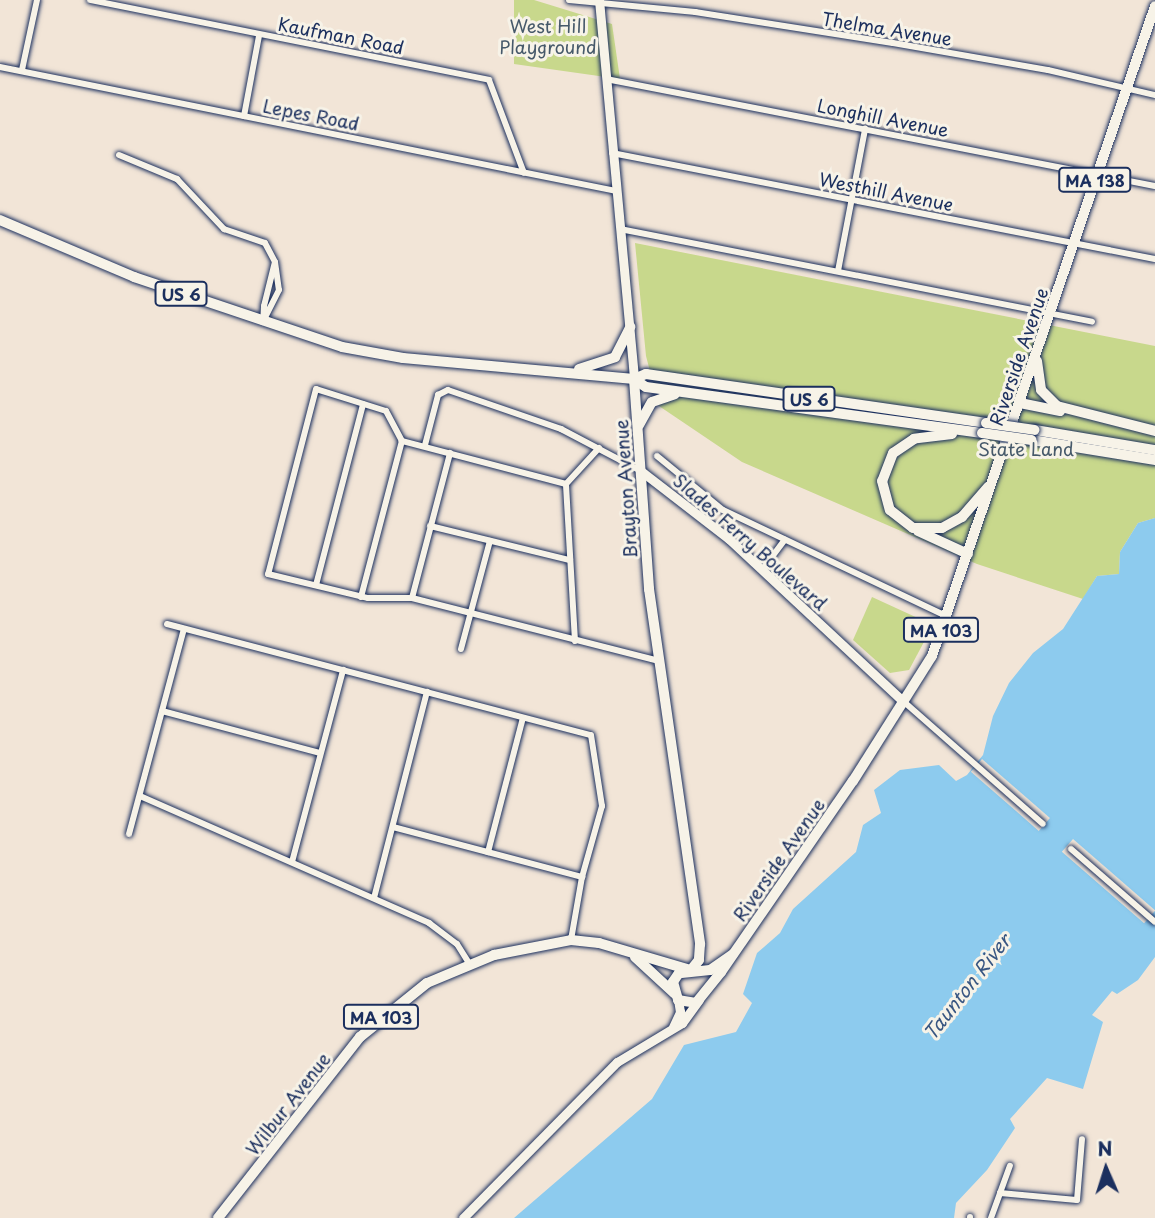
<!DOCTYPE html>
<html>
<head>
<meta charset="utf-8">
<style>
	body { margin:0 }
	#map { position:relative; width:1155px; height:1218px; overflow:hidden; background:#f2e5d7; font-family:"Playpen Sans",sans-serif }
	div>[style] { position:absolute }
	.green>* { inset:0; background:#c8d88c }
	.water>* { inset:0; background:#8dcbee }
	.pier>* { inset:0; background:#f2e5d7; transform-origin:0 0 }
	.roads { filter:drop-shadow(0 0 2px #1b2f5e) drop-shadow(0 0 2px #1b2f5e) }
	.street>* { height:6px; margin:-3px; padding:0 3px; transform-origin:3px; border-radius:3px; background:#f7f3e8 }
	.secondary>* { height:9px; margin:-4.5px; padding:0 4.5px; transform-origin:4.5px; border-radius:4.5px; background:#f7f3e8 }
	.primary>* { height:10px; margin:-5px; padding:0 5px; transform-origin:5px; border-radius:5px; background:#f7f3e8 }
	.bridges { filter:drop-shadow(0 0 2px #1b2f5e) drop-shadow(0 0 2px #1b2f5e) }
	.primary-bridge>* { height:10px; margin:-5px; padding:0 5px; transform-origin:5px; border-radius:5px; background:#f7f3e8 }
	span { translate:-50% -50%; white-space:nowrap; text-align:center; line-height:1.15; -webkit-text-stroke:6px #f7f3e8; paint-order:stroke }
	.shield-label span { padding:2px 5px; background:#f7f3e8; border:2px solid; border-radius:5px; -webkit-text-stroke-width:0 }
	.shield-label { font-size:16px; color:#1b2f5e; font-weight:700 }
	.park-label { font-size:18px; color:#46596a }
	.street-label { font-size:18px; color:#1b2f5e }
	.water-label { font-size:19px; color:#385682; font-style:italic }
	.north { position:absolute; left:1071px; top:1134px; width:70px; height:70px; -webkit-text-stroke:5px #f7f3e8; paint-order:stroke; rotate:357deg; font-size:19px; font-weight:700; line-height:28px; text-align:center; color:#1b2f5e }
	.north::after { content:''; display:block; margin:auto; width:24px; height:32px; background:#1b2f5e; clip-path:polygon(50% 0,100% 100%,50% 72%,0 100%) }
</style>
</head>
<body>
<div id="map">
	<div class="green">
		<i style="clip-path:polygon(514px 0,534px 0,612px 24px,620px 79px,514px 64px)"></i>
		<i style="clip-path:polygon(635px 243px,1155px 346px,1155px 518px,1138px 523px,1120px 552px,1119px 574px,1097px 576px,1083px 599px,977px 564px,742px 462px,659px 406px,646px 356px)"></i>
		<i style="clip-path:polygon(872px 597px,933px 625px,909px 670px,890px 673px,853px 640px)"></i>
	</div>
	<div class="water">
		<i style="clip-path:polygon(1155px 518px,1155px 957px,1138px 980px,1117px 994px,1112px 991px,1092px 1015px,1103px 1022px,1083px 1089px,1047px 1078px,1010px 1119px,1015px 1128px,987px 1170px,956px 1203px,954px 1218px,514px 1218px,652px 1099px,684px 1045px,736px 1032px,752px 1003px,743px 994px,757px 953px,780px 933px,793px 909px,856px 852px,863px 825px,881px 813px,874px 790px,900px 770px,939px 765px,956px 781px,967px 775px,983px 755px,993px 716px,1009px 683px,1033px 653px,1063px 629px,1097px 576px,1119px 574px,1120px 552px,1138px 523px)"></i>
	</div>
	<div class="pier">
		<i style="left:982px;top:759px;width:90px;height:17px;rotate:41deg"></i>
		<i style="left:1073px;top:839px;width:109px;height:17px;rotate:41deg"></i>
	</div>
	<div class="roads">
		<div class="street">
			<i style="left:90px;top:0;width:407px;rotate:11.3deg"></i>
			<i style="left:489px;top:80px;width:99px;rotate:69.4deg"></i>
			<i style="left:569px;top:0;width:127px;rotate:5.4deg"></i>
			<i style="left:695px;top:12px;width:200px;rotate:8.9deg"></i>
			<i style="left:893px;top:43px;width:157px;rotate:9.9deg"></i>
			<i style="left:1048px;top:70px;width:110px;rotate:13.2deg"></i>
			<i style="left:0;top:67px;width:628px;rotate:11.38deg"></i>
			<i style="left:22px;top:70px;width:72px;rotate:-77.9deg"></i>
			<i style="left:606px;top:79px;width:559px;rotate:11.03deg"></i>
			<i style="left:244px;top:116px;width:81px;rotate:-79.4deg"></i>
			<i style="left:612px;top:153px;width:553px;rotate:11.05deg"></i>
			<i style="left:119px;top:155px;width:63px;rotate:22.5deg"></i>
			<i style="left:177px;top:179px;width:69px;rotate:46.8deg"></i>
			<i style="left:224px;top:229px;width:43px;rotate:18.9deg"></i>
			<i style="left:265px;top:243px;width:21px;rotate:62deg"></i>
			<i style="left:620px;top:229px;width:481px;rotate:11.1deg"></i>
			<i style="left:275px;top:262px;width:28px;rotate:82deg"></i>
			<i style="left:279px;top:290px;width:36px;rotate:117deg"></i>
			<i style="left:263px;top:322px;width:16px;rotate:-86deg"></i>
			<i style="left:264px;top:306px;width:45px;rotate:-76deg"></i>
			<i style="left:838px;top:271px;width:145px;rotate:-79.2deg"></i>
			<i style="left:425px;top:445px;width:52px;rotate:-75.4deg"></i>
			<i style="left:438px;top:395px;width:11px;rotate:-27deg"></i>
			<i style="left:448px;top:390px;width:120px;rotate:19deg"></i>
			<i style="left:561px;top:429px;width:90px;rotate:27.7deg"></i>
			<i style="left:657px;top:456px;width:85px;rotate:39.3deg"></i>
			<i style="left:723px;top:510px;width:247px;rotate:25.4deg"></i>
			<i style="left:566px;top:484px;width:170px;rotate:-165.3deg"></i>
			<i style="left:402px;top:441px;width:34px;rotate:-118deg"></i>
			<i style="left:386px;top:411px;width:73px;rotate:-162.6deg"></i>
			<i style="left:316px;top:389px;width:191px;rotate:104.5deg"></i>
			<i style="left:268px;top:574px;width:103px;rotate:13.5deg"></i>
			<i style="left:368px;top:598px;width:44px"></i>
			<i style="left:412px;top:598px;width:255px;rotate:14.3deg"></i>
			<i style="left:430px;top:526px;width:144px;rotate:13.7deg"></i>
			<i style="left:762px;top:570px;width:38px;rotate:-53deg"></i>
			<i style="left:316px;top:585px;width:187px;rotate:-75.4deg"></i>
			<i style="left:361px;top:597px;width:161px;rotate:-75.3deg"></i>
			<i style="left:412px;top:598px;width:150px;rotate:-75.3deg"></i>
			<i style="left:167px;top:624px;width:438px;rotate:14.7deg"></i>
			<i style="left:591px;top:735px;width:72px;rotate:81.2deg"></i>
			<i style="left:602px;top:806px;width:74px;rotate:105.7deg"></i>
			<i style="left:582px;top:877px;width:64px;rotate:99.9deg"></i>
			<i style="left:575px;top:641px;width:157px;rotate:-93.3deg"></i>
			<i style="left:566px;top:484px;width:49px;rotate:-47.5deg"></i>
			<i style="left:461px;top:649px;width:112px;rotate:-75deg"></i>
			<i style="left:903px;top:701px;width:186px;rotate:41.3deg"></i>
			<i style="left:162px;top:711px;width:163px;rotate:14.9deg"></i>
			<i style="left:140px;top:796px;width:316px;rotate:23.7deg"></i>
			<i style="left:429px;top:923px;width:35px;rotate:37deg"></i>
			<i style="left:457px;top:944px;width:25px;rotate:58deg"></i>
			<i style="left:393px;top:827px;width:196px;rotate:14.8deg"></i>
			<i style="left:129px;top:834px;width:212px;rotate:-75deg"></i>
			<i style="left:1071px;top:849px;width:111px;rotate:41deg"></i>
			<i style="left:488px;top:852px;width:138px;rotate:-75.4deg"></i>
			<i style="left:292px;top:862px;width:199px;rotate:-75.1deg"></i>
			<i style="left:374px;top:898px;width:213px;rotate:-75.6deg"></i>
			<i style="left:1000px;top:1193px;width:29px;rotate:-70deg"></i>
			<i style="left:970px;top:1217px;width:1px;rotate:90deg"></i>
			<i style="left:991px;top:1218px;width:27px;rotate:-70deg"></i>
			<i style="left:1000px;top:1193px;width:77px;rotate:5.2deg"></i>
			<i style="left:1077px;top:1200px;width:61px;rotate:-85.3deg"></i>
		</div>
		<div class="secondary">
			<i style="left:599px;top:0;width:381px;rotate:84.7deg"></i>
			<i style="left:641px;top:471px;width:111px;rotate:37.7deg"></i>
			<i style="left:729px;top:539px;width:238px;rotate:43deg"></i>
			<i style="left:673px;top:1027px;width:17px;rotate:-65deg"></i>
			<i style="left:680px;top:1012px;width:12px;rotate:-99deg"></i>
			<i style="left:463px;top:1218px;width:219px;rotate:-45.4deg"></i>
			<i style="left:617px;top:1062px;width:76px;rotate:-31deg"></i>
			<i style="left:682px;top:1023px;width:29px;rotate:-54deg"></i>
		</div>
		<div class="primary">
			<i style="left:0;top:220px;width:146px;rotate:23deg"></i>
			<i style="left:134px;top:277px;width:219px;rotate:18.6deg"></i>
			<i style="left:342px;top:347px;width:62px;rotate:10.2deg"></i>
			<i style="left:403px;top:358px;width:232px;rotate:5.2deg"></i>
			<i style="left:1037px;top:361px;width:29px;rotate:82deg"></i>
			<i style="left:1041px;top:390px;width:23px;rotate:45deg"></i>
			<i style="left:1057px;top:406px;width:101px;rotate:14.3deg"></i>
			<i style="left:579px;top:369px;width:38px;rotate:-18deg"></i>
			<i style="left:615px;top:357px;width:34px;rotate:-63deg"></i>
			<i style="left:634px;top:379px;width:211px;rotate:85.9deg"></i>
			<i style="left:649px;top:589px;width:359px;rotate:81.8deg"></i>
			<i style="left:700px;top:944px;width:16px;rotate:94deg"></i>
			<i style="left:699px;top:960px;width:13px;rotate:129deg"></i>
			<i style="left:634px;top:379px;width:13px;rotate:-23deg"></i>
			<i style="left:646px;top:374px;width:344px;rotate:8.2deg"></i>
			<i style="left:634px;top:379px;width:14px;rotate:34deg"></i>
			<i style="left:646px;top:387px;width:339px;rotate:7.8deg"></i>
			<i style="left:1020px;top:403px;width:41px;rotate:11.3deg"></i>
			<i style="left:639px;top:425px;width:26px;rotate:-61deg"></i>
			<i style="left:652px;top:402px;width:24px;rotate:-19deg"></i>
			<i style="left:1035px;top:430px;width:122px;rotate:9.5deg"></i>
			<i style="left:952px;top:434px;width:38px;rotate:173deg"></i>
			<i style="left:914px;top:439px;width:25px;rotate:146deg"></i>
			<i style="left:893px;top:453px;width:30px;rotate:111deg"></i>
			<i style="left:882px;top:481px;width:30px;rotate:75deg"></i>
			<i style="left:890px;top:510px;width:29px;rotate:38deg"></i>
			<i style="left:913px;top:528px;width:29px"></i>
			<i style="left:942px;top:528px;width:23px;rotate:-29deg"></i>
			<i style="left:962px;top:517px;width:40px;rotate:-49deg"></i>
			<i style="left:1032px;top:440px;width:125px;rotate:9.2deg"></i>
			<i style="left:918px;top:531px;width:55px;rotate:24.7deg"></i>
			<i style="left:733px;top:954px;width:28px;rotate:145deg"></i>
			<i style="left:710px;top:970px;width:31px;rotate:174deg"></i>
			<i style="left:679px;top:973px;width:11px;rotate:124deg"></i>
			<i style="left:673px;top:982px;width:19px;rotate:74deg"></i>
			<i style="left:678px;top:1000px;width:18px;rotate:9deg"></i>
			<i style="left:696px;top:1003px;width:40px;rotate:-51deg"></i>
			<i style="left:721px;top:972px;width:232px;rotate:-55.4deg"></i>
			<i style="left:853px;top:781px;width:148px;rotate:-57.7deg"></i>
			<i style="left:932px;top:656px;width:687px;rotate:-71.06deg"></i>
			<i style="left:635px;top:957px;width:54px;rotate:42.8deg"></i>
			<i style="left:218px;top:1218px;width:230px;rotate:-51.9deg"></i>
			<i style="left:360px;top:1037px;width:86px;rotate:-38.9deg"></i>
			<i style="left:427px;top:983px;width:73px;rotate:-22.7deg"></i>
			<i style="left:494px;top:955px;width:78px;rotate:-11deg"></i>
			<i style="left:571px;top:940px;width:28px;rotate:6deg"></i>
			<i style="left:599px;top:943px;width:92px;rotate:16.5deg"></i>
		</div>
	</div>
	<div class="bridges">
		<div class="primary-bridge">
			<i style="left:986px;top:423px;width:49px;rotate:8.1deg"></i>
			<i style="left:982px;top:433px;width:50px;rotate:8deg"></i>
		</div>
	</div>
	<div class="shield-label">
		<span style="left:1095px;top:180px">MA 138</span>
		<span style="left:181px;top:294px">US 6</span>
		<span style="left:809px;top:399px">US 6</span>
		<span style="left:941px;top:630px">MA 103</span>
		<span style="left:381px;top:1017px">MA 103</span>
	</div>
	<div class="park-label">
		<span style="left:548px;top:37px">West Hill<br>Playground</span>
		<span style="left:1026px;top:449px">State Land</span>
	</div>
	<div class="street-label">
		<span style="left:887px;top:29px;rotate:9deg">Thelma Avenue</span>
		<span style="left:341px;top:36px;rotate:11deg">Kaufman Road</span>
		<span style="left:311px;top:115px;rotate:11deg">Lepes Road</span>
		<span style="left:883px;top:118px;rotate:11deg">Longhill Avenue</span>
		<span style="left:886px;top:192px;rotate:11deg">Westhill Avenue</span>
		<span style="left:1019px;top:357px;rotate:-71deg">Riverside Avenue</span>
		<span style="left:626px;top:489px;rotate:-94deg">Brayton Avenue</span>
		<span style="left:750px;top:542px;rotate:41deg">Slades Ferry Boulevard</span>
		<span style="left:779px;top:860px;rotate:-55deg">Riverside Avenue</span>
		<span style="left:288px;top:1104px;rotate:-52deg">Wilbur Avenue</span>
	</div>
	<div class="water-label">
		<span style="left:967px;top:987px;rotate:-52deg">Taunton River</span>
	</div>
	<div class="north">N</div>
</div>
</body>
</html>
